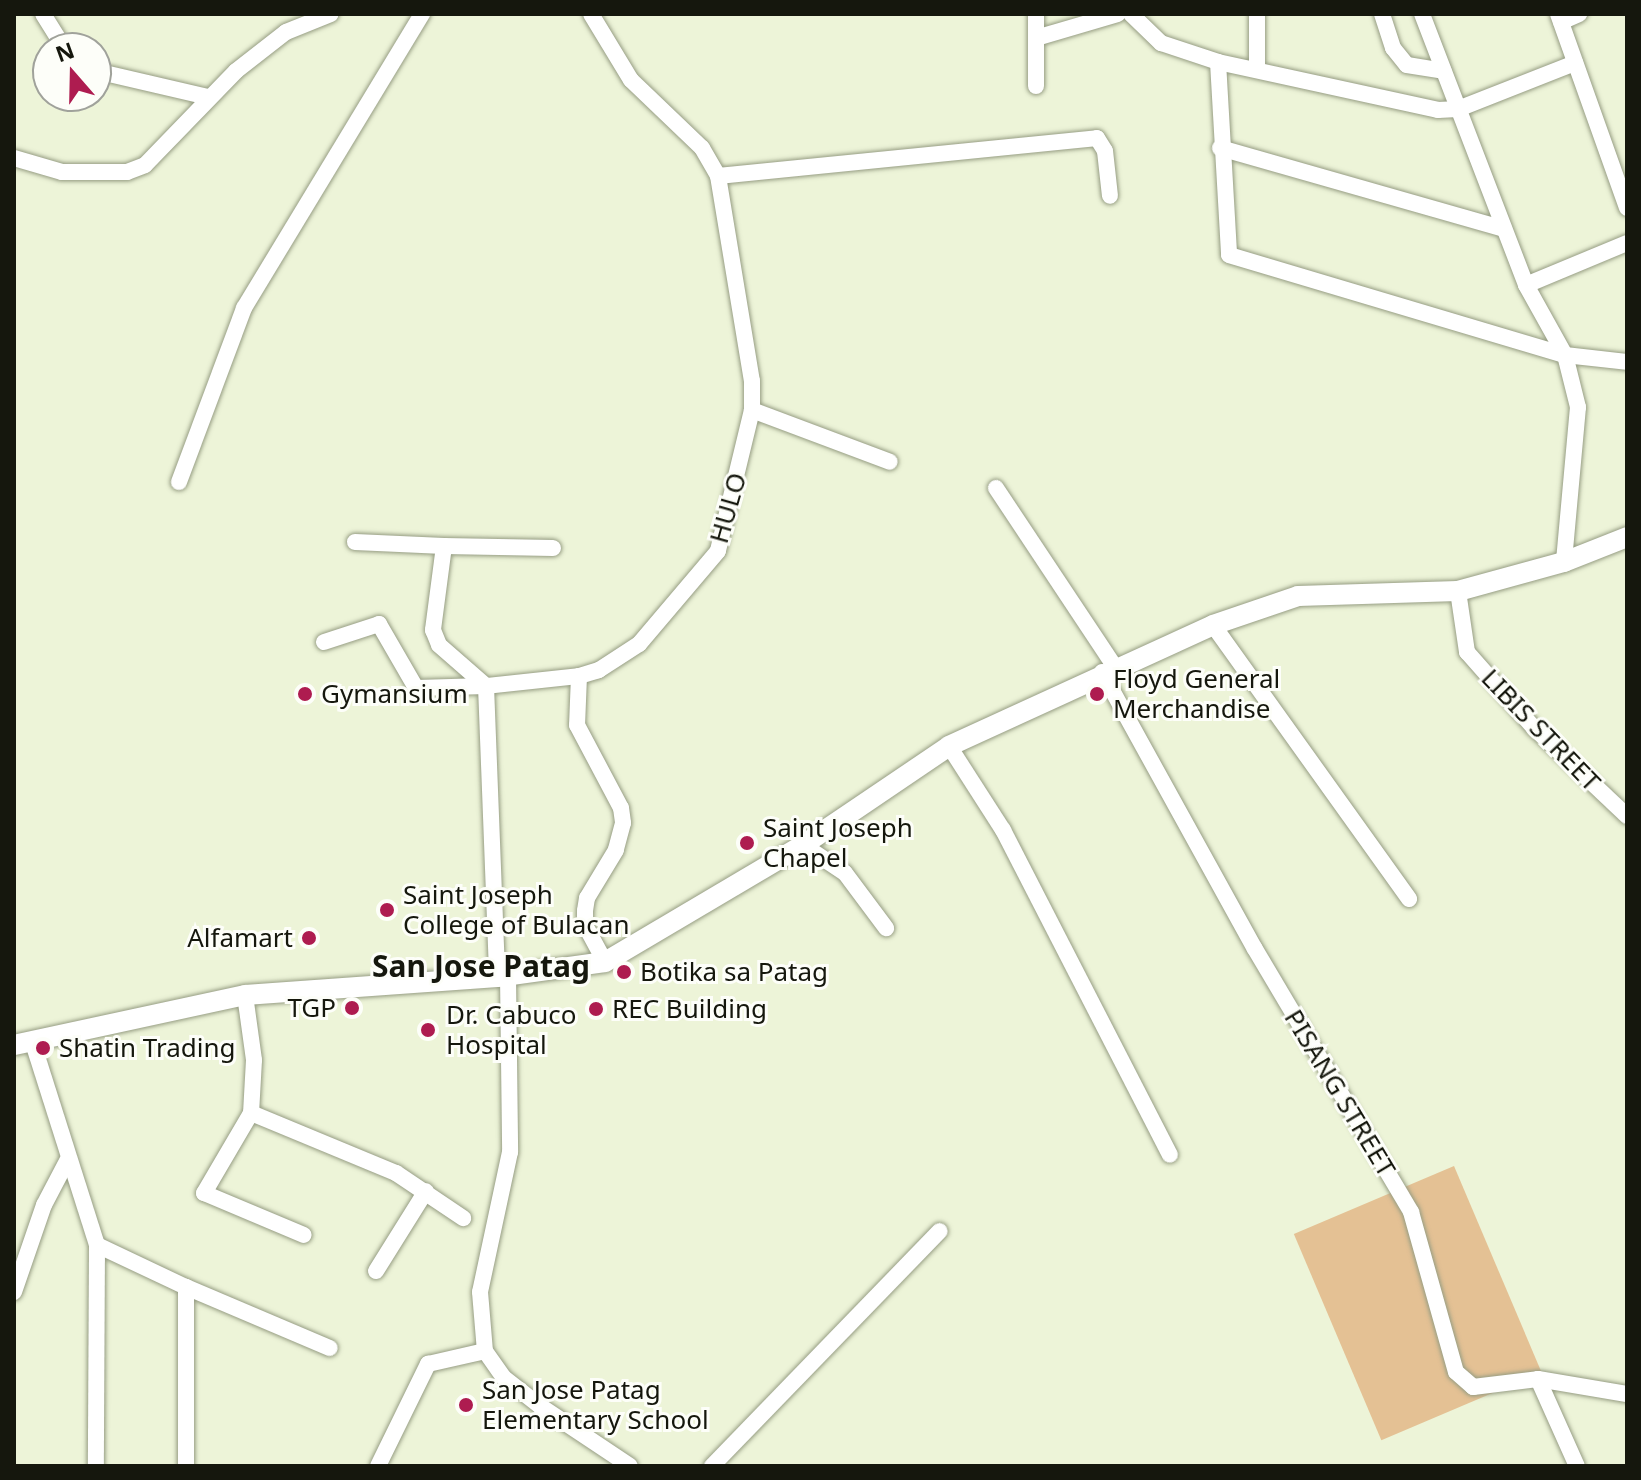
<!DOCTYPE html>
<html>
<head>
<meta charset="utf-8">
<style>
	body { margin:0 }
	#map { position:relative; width:1641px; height:1480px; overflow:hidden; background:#edf4d8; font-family:"Noto Sans",sans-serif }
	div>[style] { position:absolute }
	.green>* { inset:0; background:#e4c194; transform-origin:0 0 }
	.roads { filter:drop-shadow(0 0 2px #969d83) drop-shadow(0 0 2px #969d83) }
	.minor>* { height:16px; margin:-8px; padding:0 8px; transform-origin:8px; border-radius:8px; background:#fff }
	.major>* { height:20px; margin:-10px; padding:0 10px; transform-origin:10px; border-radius:10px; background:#fff }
	.dots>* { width:22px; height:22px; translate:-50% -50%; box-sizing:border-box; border:4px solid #fdfef9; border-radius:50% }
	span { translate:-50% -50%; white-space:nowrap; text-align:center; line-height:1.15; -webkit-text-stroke:6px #fdfef9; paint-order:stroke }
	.street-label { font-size:26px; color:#15170d }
	.poi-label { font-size:26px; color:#15170d }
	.left { translate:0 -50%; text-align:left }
	.right { translate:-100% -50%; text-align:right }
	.quarter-label { font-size:30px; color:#15170d; font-weight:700 }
	.frame { position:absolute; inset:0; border:16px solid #15170d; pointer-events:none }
	.north { position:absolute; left:32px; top:32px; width:80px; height:80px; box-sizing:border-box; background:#fdfef9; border:2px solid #a0a29b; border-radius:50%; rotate:340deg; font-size:22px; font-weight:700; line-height:32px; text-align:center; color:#15170d }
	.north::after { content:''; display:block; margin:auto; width:28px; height:36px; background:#ae1c50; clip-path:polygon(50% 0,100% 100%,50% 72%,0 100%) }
</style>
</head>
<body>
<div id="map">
	<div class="green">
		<i style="left:1454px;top:1166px;width:224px;height:174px;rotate:67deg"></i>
	</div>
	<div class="roads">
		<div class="minor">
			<i style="left:43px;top:14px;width:40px;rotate:58deg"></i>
			<i style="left:591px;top:14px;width:77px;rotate:58.8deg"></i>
			<i style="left:631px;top:80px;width:98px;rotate:43.8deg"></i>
			<i style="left:702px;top:148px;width:32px;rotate:60deg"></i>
			<i style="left:718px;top:176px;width:208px;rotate:80.6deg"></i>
			<i style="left:752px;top:381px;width:29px;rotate:90deg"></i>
			<i style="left:752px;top:410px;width:145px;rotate:103.6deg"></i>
			<i style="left:718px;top:551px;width:122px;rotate:130.3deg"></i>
			<i style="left:639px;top:644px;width:48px;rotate:147deg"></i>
			<i style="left:599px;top:670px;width:21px;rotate:163deg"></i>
			<i style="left:579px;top:676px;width:49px;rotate:92.3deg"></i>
			<i style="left:577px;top:725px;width:94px;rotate:62.1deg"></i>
			<i style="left:621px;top:808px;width:15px;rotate:82deg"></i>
			<i style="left:623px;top:823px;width:28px;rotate:105deg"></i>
			<i style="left:616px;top:850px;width:56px;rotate:121.1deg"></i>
			<i style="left:587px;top:898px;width:13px;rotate:99deg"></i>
			<i style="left:585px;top:911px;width:14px;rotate:90deg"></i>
			<i style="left:585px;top:925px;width:42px;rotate:61.6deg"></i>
			<i style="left:1036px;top:14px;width:72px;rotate:90deg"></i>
			<i style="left:1131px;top:14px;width:42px;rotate:44deg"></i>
			<i style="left:1161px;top:43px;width:60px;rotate:18.4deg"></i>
			<i style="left:1218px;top:62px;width:225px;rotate:12.3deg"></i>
			<i style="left:1438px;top:110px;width:20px;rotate:-3deg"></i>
			<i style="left:1458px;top:109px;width:126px;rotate:-21.5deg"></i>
			<i style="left:1382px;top:14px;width:36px;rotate:72deg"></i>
			<i style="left:1393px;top:48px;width:22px;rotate:51deg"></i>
			<i style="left:1407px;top:65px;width:37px;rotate:9deg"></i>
			<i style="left:1422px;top:14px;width:290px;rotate:69deg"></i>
			<i style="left:1526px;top:285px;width:80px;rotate:60.9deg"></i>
			<i style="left:1565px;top:355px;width:54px;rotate:76deg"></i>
			<i style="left:1578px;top:407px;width:156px;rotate:95.2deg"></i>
			<i style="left:1558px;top:14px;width:206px;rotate:70.4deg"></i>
			<i style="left:1561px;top:22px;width:20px;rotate:-24deg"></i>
			<i style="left:1036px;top:38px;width:85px;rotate:-16.3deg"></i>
			<i style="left:1218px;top:62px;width:193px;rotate:86.7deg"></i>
			<i style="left:1229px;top:255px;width:351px;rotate:16.6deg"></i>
			<i style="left:1565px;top:355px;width:62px;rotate:6.4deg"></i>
			<i style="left:1257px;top:67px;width:53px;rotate:-90deg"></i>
			<i style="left:96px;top:71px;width:115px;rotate:13.1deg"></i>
			<i style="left:1220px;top:148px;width:295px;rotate:15.9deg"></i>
			<i style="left:14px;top:158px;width:50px;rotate:16.3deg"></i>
			<i style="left:62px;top:172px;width:65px"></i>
			<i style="left:127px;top:172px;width:19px;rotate:-21deg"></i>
			<i style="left:145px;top:165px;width:131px;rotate:-45.9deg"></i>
			<i style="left:236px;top:71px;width:63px;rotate:-38deg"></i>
			<i style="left:286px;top:32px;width:48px;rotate:-21.8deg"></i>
			<i style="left:718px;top:176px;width:381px;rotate:-5.7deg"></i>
			<i style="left:1097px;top:138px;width:15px;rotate:58deg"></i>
			<i style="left:1105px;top:151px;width:45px;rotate:83.7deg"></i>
			<i style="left:1526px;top:285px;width:109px;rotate:-22.6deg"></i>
			<i style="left:752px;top:410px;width:147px;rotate:20.6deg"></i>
			<i style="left:179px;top:482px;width:186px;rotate:-69.5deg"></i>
			<i style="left:244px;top:308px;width:344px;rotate:-58.8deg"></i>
			<i style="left:996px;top:488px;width:215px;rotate:56.4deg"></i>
			<i style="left:355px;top:542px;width:89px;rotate:2.6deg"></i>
			<i style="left:553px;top:548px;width:109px;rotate:-178.9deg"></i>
			<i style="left:444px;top:546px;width:85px;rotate:97.5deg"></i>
			<i style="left:433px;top:630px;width:16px;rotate:68deg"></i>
			<i style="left:439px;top:645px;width:62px;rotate:41.1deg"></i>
			<i style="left:486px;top:686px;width:94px;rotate:-6.1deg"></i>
			<i style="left:1458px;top:591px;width:62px;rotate:81.6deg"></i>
			<i style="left:1467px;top:652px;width:101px;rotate:48.6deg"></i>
			<i style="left:1534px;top:728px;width:128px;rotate:43.4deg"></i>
			<i style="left:1213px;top:625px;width:337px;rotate:54.4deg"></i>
			<i style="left:324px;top:642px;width:58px;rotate:-18.1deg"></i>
			<i style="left:379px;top:624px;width:74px;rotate:60deg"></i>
			<i style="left:416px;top:688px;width:70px;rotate:-1.6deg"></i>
			<i style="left:486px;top:686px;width:291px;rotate:87.8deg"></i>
			<i style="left:1102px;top:672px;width:316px;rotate:61.1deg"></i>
			<i style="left:1255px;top:949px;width:306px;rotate:59.3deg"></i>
			<i style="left:1411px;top:1212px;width:166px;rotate:74.3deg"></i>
			<i style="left:1456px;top:1372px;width:23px;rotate:41deg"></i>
			<i style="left:1473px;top:1387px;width:65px;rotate:-7deg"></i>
			<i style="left:1538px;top:1379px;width:90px;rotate:9.6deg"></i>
			<i style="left:949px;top:746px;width:100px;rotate:57.3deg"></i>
			<i style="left:1003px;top:830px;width:365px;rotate:62.8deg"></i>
			<i style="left:803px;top:845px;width:50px;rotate:33.7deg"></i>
			<i style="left:845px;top:873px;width:69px;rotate:53.3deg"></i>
			<i style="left:508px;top:976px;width:176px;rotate:89.3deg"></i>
			<i style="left:510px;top:1152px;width:143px;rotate:102.1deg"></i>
			<i style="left:480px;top:1292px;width:59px;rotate:85.2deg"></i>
			<i style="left:485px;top:1351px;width:32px;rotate:55deg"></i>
			<i style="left:503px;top:1377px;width:47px;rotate:38.1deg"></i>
			<i style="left:540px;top:1406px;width:108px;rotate:33.7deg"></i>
			<i style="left:245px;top:995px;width:66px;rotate:82.1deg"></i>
			<i style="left:254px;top:1060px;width:53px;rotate:93.2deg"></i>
			<i style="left:251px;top:1113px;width:93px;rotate:120.4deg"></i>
			<i style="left:204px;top:1193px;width:108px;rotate:22.8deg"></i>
			<i style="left:32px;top:1040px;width:215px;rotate:72.4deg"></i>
			<i style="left:97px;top:1245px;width:221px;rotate:90.3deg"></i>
			<i style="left:251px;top:1113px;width:157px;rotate:22.5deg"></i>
			<i style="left:396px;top:1173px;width:81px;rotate:33.9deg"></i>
			<i style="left:97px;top:1245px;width:98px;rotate:25.3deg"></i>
			<i style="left:186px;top:1287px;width:179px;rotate:90deg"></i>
			<i style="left:376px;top:1271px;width:94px;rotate:-58deg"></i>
			<i style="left:186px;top:1287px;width:156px;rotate:23deg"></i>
			<i style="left:14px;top:1292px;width:92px;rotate:-71deg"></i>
			<i style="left:44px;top:1205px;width:50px;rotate:-62.4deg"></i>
			<i style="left:1538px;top:1379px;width:95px;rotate:65.9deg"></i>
			<i style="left:378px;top:1466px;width:114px;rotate:-63.9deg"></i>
			<i style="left:428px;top:1364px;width:58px;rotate:-12.8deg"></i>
			<i style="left:712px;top:1466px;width:327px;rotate:-45.9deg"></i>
		</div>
		<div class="major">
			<i style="left:14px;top:1045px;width:236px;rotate:-12.2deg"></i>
			<i style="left:245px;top:995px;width:253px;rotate:-4.1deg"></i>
			<i style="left:497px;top:977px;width:109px;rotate:-7.9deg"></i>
			<i style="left:605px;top:962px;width:230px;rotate:-30.6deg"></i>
			<i style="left:803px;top:845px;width:176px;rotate:-34.1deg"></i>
			<i style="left:949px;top:746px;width:290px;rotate:-24.6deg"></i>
			<i style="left:1213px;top:625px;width:90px;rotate:-18.8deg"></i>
			<i style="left:1298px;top:596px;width:160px;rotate:-1.8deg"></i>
			<i style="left:1458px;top:591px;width:110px;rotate:-15.3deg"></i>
			<i style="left:1564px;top:562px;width:68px;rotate:-21.6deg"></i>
		</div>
	</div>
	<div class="dots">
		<i style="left:305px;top:694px;background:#ae1c50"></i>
		<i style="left:1097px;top:694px;background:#ae1c50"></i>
		<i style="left:747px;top:843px;background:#ae1c50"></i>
		<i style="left:387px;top:910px;background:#ae1c50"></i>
		<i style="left:309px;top:938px;background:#ae1c50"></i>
		<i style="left:624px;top:972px;background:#ae1c50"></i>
		<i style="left:352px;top:1008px;background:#ae1c50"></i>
		<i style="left:596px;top:1009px;background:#ae1c50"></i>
		<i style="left:428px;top:1030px;background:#ae1c50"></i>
		<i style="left:43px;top:1048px;background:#ae1c50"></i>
		<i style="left:466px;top:1405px;background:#ae1c50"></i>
	</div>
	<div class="street-label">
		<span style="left:728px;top:508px;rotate:-74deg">HULO</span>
		<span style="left:1541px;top:730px;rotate:46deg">LIBIS STREET</span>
		<span style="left:1340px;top:1093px;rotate:59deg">PISANG STREET</span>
	</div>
	<div class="poi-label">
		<span class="left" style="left:1113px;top:694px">Floyd General<br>Merchandise</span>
		<span class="left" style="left:321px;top:694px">Gymansium</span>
		<span class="left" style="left:763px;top:843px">Saint Joseph<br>Chapel</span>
		<span class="left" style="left:403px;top:910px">Saint Joseph<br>College of Bulacan</span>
		<span class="right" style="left:293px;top:938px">Alfamart</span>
		<span class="left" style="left:640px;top:972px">Botika sa Patag</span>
		<span class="right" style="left:336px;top:1008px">TGP</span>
		<span class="left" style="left:612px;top:1009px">REC Building</span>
		<span class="left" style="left:446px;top:1030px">Dr. Cabuco<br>Hospital</span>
		<span class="left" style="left:59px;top:1048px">Shatin Trading</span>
		<span class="left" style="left:482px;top:1405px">San Jose Patag<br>Elementary School</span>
	</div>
	<div class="quarter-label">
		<span style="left:481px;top:966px">San Jose Patag</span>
	</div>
	<div class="frame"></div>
	<div class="north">N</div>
</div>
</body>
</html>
